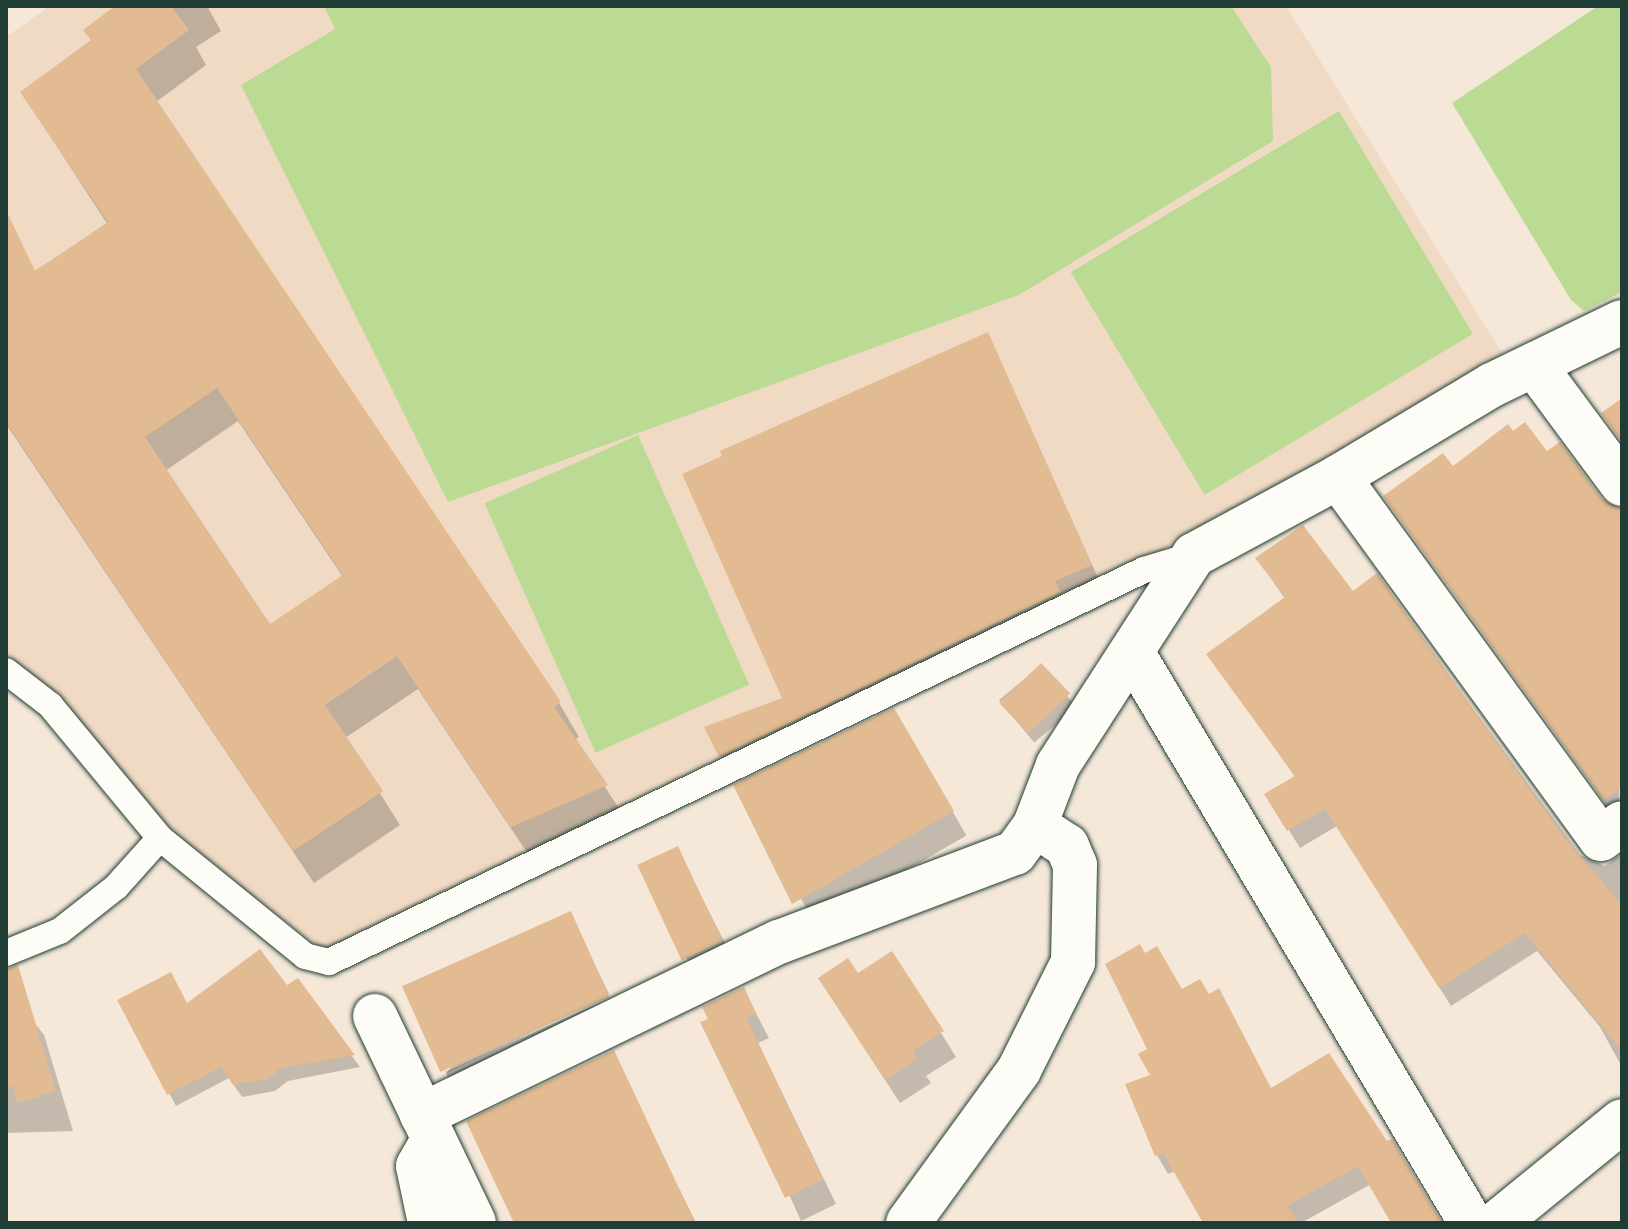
<!DOCTYPE html>
<html>
<head>
<meta charset="utf-8">
<style>
	body { margin:0 }
	#map { position:relative; width:1628px; height:1229px; overflow:hidden; background:#f5e8d9; font-family:"Balsamiq Sans",sans-serif }
	div>[style] { position:absolute }
	.built>* { inset:0; background:#f0dac4 }
	.green>* { inset:0; background:#bbdb94; transform-origin:0 0 }
	.shadow>* { inset:0; background:#0003; transform-origin:0 0 }
	.building>* { inset:0; background:#e3bb93; transform-origin:0 0 }
	.roads { filter:drop-shadow(0 0 2px #1f3d34) drop-shadow(0 0 2px #1f3d34) }
	.service>* { height:26px; margin:-13px; padding:0 13px; transform-origin:13px; border-radius:13px; background:#fdfcf7 }
	.minor>* { height:44px; margin:-22px; padding:0 22px; transform-origin:22px; border-radius:22px; background:#fdfcf7 }
	span { translate:-50% -50%; white-space:nowrap; text-align:center; line-height:1.15; -webkit-text-stroke:7px #fdfcf7; paint-order:stroke }
	.frame { position:absolute; inset:0; border:8px solid #1f3d34; pointer-events:none }
</style>
</head>
<body>
<div id="map">
	<div class="built">
		<i style="clip-path:polygon(50px 6px,1286px 6px,1505px 358px,1113px 577px,326px 953px,139px 805px,67px 703px,6px 654px,6px 37px)"></i>
	</div>
	<div class="green">
		<i style="clip-path:polygon(324px 6px,1231px 6px,1271px 67px,1273px 141px,1019px 295px,448px 502px,241px 85px,335px 29px)"></i>
		<i style="clip-path:polygon(1598px 6px,1622px 6px,1622px 292px,1584px 311px,1571px 300px,1452px 103px)"></i>
		<i style="left:1339px;top:111px;width:260px;height:313px;rotate:59deg"></i>
		<i style="left:638px;top:435px;width:273px;height:168px;rotate:66deg"></i>
	</div>
	<div class="shadow">
		<i style="clip-path:polygon(evenodd,120px 6px,207px 6px,221px 31px,196px 47px,206px 65px,156px 102px,559px 703px,579px 737px,574px 740px,626px 819px,532px 860px,418px 689px,345px 738px,400px 825px,314px 883px,6px 424px,6px 289px,108px 225px,22px 93px,92px 42px,85px 30px,120px 6px,238px 421px,343px 577px,270px 627px,165px 471px,238px 421px)"></i>
		<i style="clip-path:polygon(988px 334px,1098px 578px,1061px 594px,1066px 605px,728px 768px,721px 756px,784px 699px)"></i>
		<i style="clip-path:polygon(1512px 433px,1546px 453px,1559px 444px,1610px 509px,1622px 508px,1619px 822px,1385px 497px,1453px 469px)"></i>
		<i style="clip-path:polygon(1302px 527px,1353px 593px,1376px 576px,1580px 855px,1605px 866px,1622px 853px,1622px 1067px,1600px 1027px,1537px 951px,1451px 1006px,1337px 826px,1300px 848px,1267px 795px,1296px 778px,1208px 654px,1285px 599px,1257px 558px)"></i>
		<i style="left:1041px;top:665px;width:55px;height:55px;rotate:50deg"></i>
		<i style="left:894px;top:710px;width:145px;height:175px;rotate:60deg"></i>
		<i style="left:677px;top:849px;width:132px;height:41px;rotate:63deg"></i>
		<i style="clip-path:polygon(570px 913px,609px 994px,446px 1074px)"></i>
		<i style="clip-path:polygon(891px 953px,956px 1057px,926px 1076px,931px 1083px,900px 1103px,835px 1003px,858px 975px)"></i>
		<i style="clip-path:polygon(1144px 956px,1271px 1090px,1440px 1223px,1393px 1223px,1371px 1184px,1301px 1223px,1200px 1223px,1204px 1220px,1176px 1171px,1168px 1174px,1157px 1155px)"></i>
		<i style="clip-path:polygon(298px 981px,360px 1067px,288px 1081px,275px 1091px,242px 1097px,229px 1078px,176px 1106px,120px 1001px,187px 1006px,287px 988px)"></i>
		<i style="clip-path:polygon(6px 986px,44px 1035px,73px 1131px,6px 1133px)"></i>
		<i style="clip-path:polygon(743px 989px,769px 1038px,758px 1043px,836px 1204px,801px 1221px,710px 1019px)"></i>
		<i style="left:611px;top:998px;width:27px;height:181px;rotate:66deg"></i>
		<i style="clip-path:polygon(613px 1053px,696px 1223px,516px 1223px)"></i>
	</div>
	<div class="building">
		<i style="clip-path:polygon(evenodd,115px 6px,171px 6px,189px 30px,136px 69px,561px 702px,554px 707px,608px 785px,511px 827px,397px 656px,325px 705px,383px 791px,293px 851px,6px 422px,6px 210px,35px 271px,108px 222px,20px 92px,91px 40px,83px 30px,115px 6px,217px 388px,343px 575px,270px 624px,145px 437px,217px 388px)"></i>
		<i style="clip-path:polygon(988px 332px,1092px 565px,1055px 581px,1060px 592px,719px 757px,704px 727px,782px 698px,682px 474px,722px 456px,720px 451px)"></i>
		<i style="clip-path:polygon(1622px 398px,1622px 442px,1601px 413px)"></i>
		<i style="clip-path:polygon(1525px 422px,1547px 451px,1560px 442px,1602px 499px,1622px 509px,1622px 786px,1604px 800px,1383px 496px,1443px 453px,1453px 466px,1508px 424px,1513px 431px)"></i>
		<i style="clip-path:polygon(1303px 525px,1353px 591px,1377px 573px,1561px 833px,1622px 906px,1622px 1051px,1525px 933px,1439px 988px,1325px 809px,1287px 831px,1264px 794px,1295px 776px,1206px 654px,1285px 597px,1255px 558px)"></i>
		<i style="left:1041px;top:663px;width:42px;height:58px;rotate:46deg"></i>
		<i style="clip-path:polygon(894px 708px,954px 811px,792px 904px,733px 785px)"></i>
		<i style="left:678px;top:846px;width:105px;height:45px;rotate:65deg"></i>
		<i style="left:571px;top:911px;width:94px;height:185px;rotate:66deg"></i>
		<i style="clip-path:polygon(1140px 944px,1145px 953px,1157px 946px,1182px 989px,1200px 979px,1209px 994px,1219px 988px,1271px 1088px,1329px 1053px,1387px 1141px,1392px 1139px,1442px 1223px,1391px 1223px,1358px 1166px,1287px 1206px,1298px 1223px,1203px 1223px,1163px 1153px,1155px 1156px,1125px 1084px,1150px 1075px,1138px 1054px,1147px 1049px,1105px 964px)"></i>
		<i style="clip-path:polygon(260px 949px,287px 985px,298px 978px,355px 1055px,281px 1068px,267px 1079px,233px 1085px,221px 1067px,167px 1095px,117px 1000px,171px 972px,187px 1003px)"></i>
		<i style="clip-path:polygon(892px 951px,944px 1031px,913px 1051px,918px 1058px,885px 1080px,818px 978px,848px 958px,858px 973px)"></i>
		<i style="clip-path:polygon(18px 965px,56px 1091px,17px 1103px,13px 1086px,6px 1088px,6px 969px)"></i>
		<i style="clip-path:polygon(744px 987px,756px 1013px,746px 1017px,823px 1179px,785px 1198px,700px 1022px,708px 1019px,702px 1007px)"></i>
		<i style="clip-path:polygon(614px 1050px,695px 1223px,514px 1223px,466px 1121px)"></i>
	</div>
	<div class="roads">
		<div class="service">
			<i style="left:6px;top:671px;width:56px;rotate:37.7deg"></i>
			<i style="left:50px;top:705px;width:173px;rotate:50.4deg"></i>
			<i style="left:160px;top:838px;width:187px;rotate:39.1deg"></i>
			<i style="left:305px;top:956px;width:25px;rotate:14deg"></i>
			<i style="left:329px;top:962px;width:904px;rotate:-25.69deg"></i>
			<i style="left:1144px;top:570px;width:52px;rotate:-16.7deg"></i>
			<i style="left:6px;top:953px;width:58px;rotate:-22.2deg"></i>
			<i style="left:60px;top:931px;width:71px;rotate:-38.2deg"></i>
			<i style="left:116px;top:887px;width:66px;rotate:-48.1deg"></i>
		</div>
		<div class="minor">
			<i style="left:1534px;top:365px;width:148px;rotate:53.5deg"></i>
			<i style="left:1338px;top:477px;width:447px;rotate:54deg"></i>
			<i style="left:1601px;top:839px;width:26px;rotate:-37deg"></i>
			<i style="left:1132px;top:652px;width:664px;rotate:59.3deg"></i>
			<i style="left:375px;top:1016px;width:229px;rotate:64.4deg"></i>
			<i style="left:422px;top:1115px;width:397px;rotate:-25.9deg"></i>
			<i style="left:779px;top:942px;width:252px;rotate:-20.7deg"></i>
			<i style="left:1015px;top:853px;width:34px;rotate:-54deg"></i>
			<i style="left:1035px;top:825px;width:64px;rotate:-69deg"></i>
			<i style="left:1058px;top:765px;width:250px;rotate:-57.1deg"></i>
			<i style="left:1194px;top:555px;width:164px;rotate:-28.4deg"></i>
			<i style="left:1338px;top:477px;width:179px;rotate:-30.9deg"></i>
			<i style="left:1492px;top:385px;width:144px;rotate:-25.9deg"></i>
			<i style="left:430px;top:1223px;width:58px;rotate:-101.9deg"></i>
			<i style="left:418px;top:1166px;width:28px;rotate:-60deg"></i>
			<i style="left:908px;top:1223px;width:189px;rotate:-54deg"></i>
			<i style="left:1019px;top:1070px;width:121px;rotate:-63.4deg"></i>
			<i style="left:1073px;top:962px;width:97px;rotate:-88.8deg"></i>
			<i style="left:1075px;top:865px;width:21px;rotate:-113deg"></i>
			<i style="left:1067px;top:846px;width:38px;rotate:-147deg"></i>
			<i style="left:1497px;top:1223px;width:161px;rotate:-39.2deg"></i>
		</div>
	</div>
	<div class="frame"></div>
</div>
</body>
</html>
